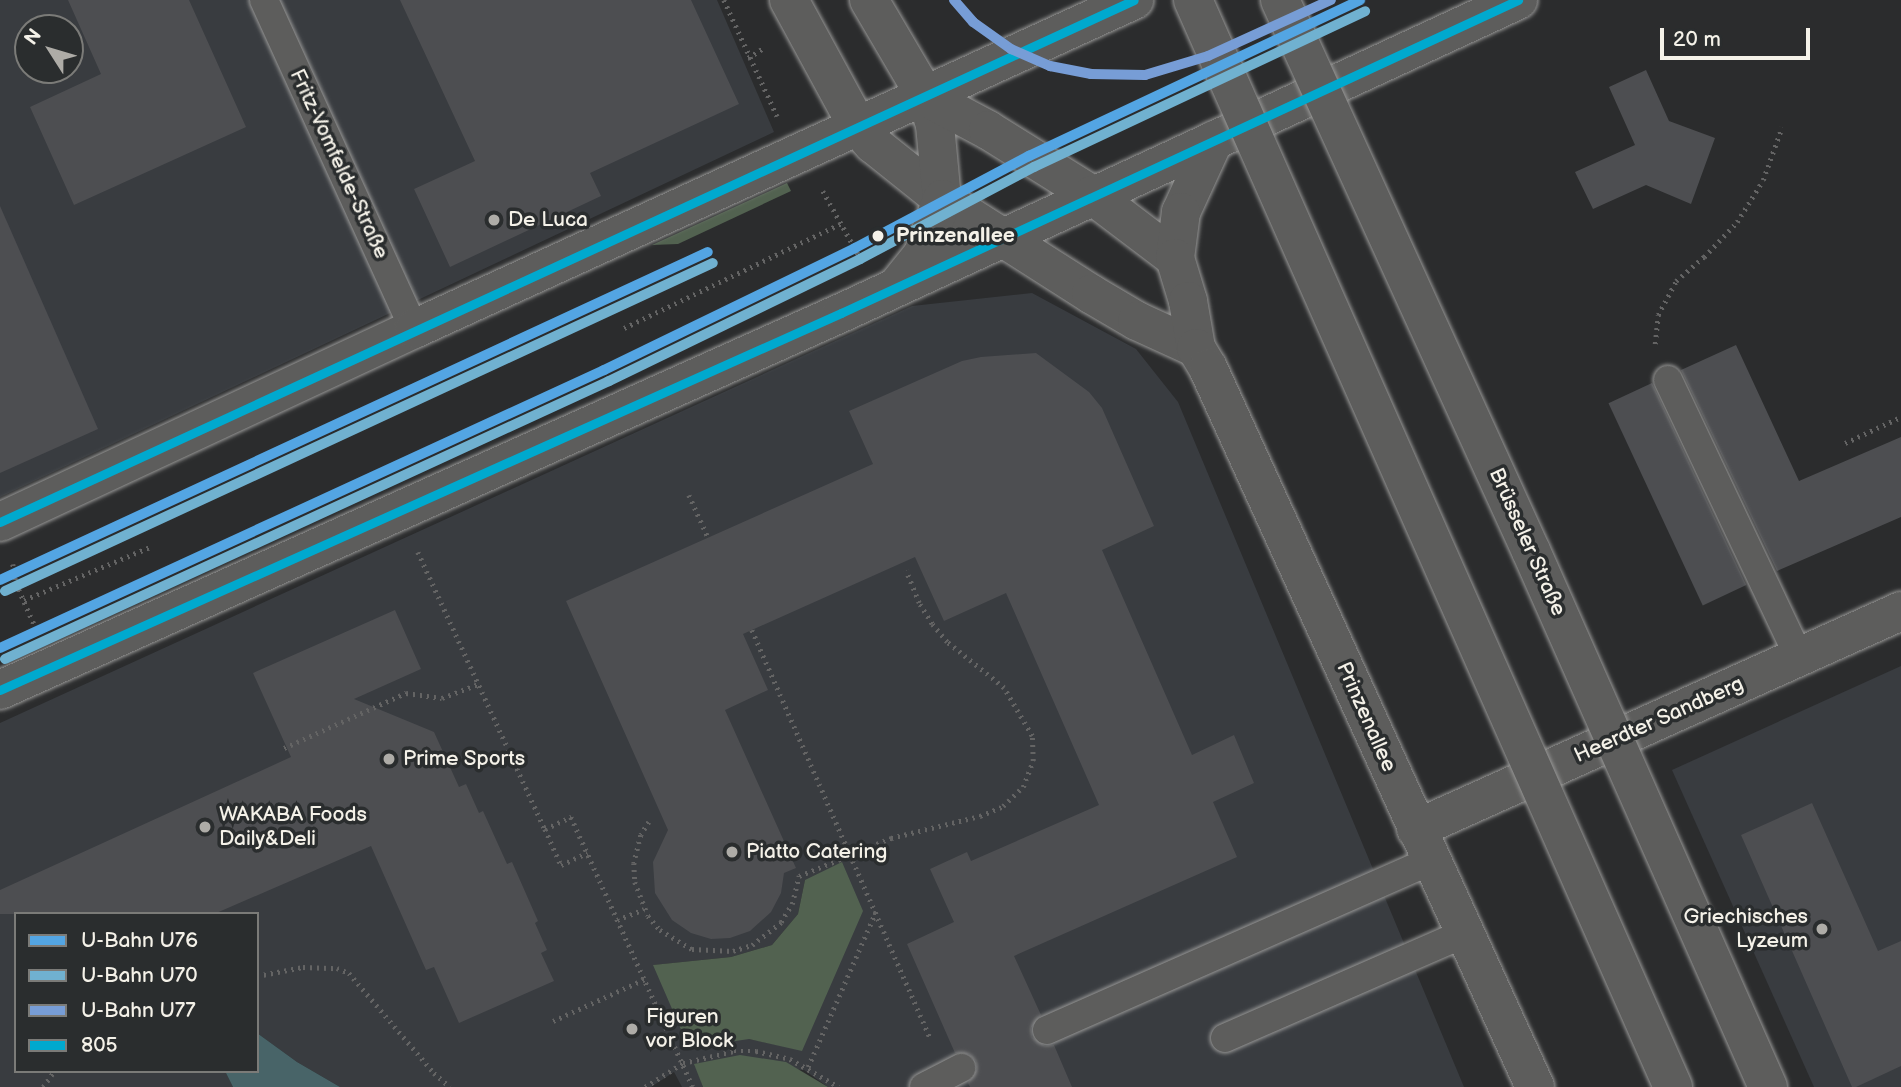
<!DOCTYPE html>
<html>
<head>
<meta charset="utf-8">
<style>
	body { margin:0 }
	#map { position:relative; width:1901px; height:1087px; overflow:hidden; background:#2b2c2d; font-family:"Balsamiq Sans",sans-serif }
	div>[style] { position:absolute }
	.built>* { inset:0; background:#393c40 }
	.green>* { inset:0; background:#526250 }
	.water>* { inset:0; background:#486468 }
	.building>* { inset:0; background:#4d4e51; transform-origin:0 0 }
	.path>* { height:4.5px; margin-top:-2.25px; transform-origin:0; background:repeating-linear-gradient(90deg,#646464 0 2px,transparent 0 7px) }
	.roads { filter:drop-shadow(0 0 2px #979796) drop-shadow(0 0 2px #979796) }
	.service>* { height:28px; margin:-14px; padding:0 14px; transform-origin:14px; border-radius:14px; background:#5d5d5c }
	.minor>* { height:38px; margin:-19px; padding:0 19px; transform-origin:19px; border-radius:19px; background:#5d5d5c }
	.tertiary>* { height:38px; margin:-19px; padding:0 19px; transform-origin:19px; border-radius:19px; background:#5d5d5c }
	.bridges { filter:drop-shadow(0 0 2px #979796) drop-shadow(0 0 2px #979796) }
	.trunk-bridge>* { height:38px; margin:-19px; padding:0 19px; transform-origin:19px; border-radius:19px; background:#5d5d5c }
	.bus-1>* { height:9px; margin:-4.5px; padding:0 4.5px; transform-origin:4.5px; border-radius:4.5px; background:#00a9ce }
	.metro-1>* { height:10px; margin:-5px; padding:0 5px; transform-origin:5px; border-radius:5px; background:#53a5e3 }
	.metro-2>* { height:10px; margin:-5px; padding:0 5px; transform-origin:5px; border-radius:5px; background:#70b1d0 }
	.metro-3>* { height:10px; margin:-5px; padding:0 5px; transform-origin:5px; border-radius:5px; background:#779dd6 }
	.dots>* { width:19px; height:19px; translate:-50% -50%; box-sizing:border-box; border:4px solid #2a2d2e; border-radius:50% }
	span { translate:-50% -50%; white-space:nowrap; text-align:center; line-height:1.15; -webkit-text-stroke:7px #2a2d2e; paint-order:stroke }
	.street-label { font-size:21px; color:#f4f1e8 }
	.poi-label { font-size:21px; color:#f4f1e8 }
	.left { translate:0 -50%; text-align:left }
	.right { translate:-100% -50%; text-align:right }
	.stop-label { font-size:21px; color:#f4f1e8; font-weight:700 }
	.legend { position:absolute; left:14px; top:912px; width:245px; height:161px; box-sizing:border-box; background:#2a2d2e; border:2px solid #7b7b78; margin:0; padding:9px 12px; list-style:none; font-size:21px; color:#f4f1e8 }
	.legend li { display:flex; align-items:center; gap:14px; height:35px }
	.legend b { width:35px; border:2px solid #7b7b78 }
	.north { position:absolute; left:14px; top:14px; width:70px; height:70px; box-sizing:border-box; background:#2a2d2e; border:2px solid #7b7b78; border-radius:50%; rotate:307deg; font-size:19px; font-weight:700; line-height:28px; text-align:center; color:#f4f1e8 }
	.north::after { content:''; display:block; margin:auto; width:24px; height:32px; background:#aeaca7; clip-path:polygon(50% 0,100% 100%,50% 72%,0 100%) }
	.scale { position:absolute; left:1660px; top:28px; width:150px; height:32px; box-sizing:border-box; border:4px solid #f4f1e8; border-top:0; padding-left:9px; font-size:21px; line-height:24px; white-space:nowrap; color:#f4f1e8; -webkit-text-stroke:5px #2a2d2e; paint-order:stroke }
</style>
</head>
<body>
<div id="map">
	<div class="built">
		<i style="clip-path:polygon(evenodd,0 0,717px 0,774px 132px,0 497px,0 0,28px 28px,70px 28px,70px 70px,28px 70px,28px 28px)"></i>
		<i style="clip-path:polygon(evenodd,1032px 293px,1136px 349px,1178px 402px,1464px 1087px,828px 1087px,804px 1070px,695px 1064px,703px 1087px,682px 1087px,674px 1072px,651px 1087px,340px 1087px,297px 1062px,257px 1033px,257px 914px,16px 914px,16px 1071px,225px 1071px,233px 1087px,0 1087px,0 723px,912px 306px,1032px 293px,805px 880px,802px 1050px,749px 1039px,654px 965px,731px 957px,772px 945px,798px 914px,805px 880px)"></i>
		<i style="clip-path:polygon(1901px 666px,1901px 1087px,1814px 1087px,1672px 770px)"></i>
	</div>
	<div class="green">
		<i style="clip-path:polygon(787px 183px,791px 191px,678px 244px,652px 245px)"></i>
		<i style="clip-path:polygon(842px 862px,863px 911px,802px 1051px,749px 1039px,689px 1048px,653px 965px,731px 957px,772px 945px,798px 914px,805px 880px)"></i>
		<i style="clip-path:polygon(740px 1055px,786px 1062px,828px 1087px,703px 1087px,694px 1064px)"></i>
	</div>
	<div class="water">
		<i style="clip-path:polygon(257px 1033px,297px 1062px,340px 1087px,233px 1087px,225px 1071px,257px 1071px)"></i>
	</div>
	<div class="building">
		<i style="clip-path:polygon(68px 0,189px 0,246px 127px,74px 205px,30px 107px,101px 74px)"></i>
		<i style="clip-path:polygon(400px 0,691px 0,739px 104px,590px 173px,601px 196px,450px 267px,414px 189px,475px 161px)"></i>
		<i style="clip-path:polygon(1646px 70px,1669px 121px,1715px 138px,1691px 204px,1646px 185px,1593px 209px,1575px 172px,1635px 145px,1609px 87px)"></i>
		<i style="clip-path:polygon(0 206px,98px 429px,0 473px)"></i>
		<i style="clip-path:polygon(1736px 345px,1799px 481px,1901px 437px,1901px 517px,1777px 571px,1681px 370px)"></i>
		<i style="clip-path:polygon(1036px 353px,1089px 392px,1102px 408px,1154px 526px,1102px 550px,1192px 755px,1234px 735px,1254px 783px,1213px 802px,1237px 857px,1014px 956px,1041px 1015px,1031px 1028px,1032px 1037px,1045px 1046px,1054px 1045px,1072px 1087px,970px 1087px,968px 1083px,977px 1069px,976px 1061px,969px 1054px,955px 1053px,907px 944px,954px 922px,930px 869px,967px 852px,971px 861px,1099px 805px,1006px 593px,944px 621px,915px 557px,743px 634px,768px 690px,725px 710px,796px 868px,784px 873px,781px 893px,771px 912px,750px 931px,730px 938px,711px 939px,691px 933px,672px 920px,655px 893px,653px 862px,668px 830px,566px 601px,873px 464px,849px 411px,962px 361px,981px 357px)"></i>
		<i style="left:1652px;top:383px;width:223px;height:48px;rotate:65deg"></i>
		<i style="clip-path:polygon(395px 610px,421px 669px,354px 699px,434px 732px,459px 787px,466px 784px,479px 813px,483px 811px,507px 864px,512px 862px,538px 921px,535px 923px,547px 950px,541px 953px,554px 981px,459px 1023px,434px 967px,426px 970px,371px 846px,214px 914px,0 914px,0 890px,291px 757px,253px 673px)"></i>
		<i style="clip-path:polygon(1812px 803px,1878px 951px,1901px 941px,1901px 1066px,1856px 1087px,1852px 1087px,1741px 835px)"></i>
	</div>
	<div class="path">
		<i style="left:724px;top:0;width:128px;rotate:65.4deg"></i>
		<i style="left:748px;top:58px;width:20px;rotate:-33deg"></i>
		<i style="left:823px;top:191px;width:72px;rotate:60.9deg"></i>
		<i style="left:624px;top:328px;width:242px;rotate:-25.7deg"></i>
		<i style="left:1655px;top:344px;width:29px;rotate:-84deg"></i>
		<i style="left:1658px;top:315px;width:38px;rotate:-62deg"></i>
		<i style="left:1676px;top:281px;width:37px;rotate:-41deg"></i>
		<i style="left:1704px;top:257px;width:48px;rotate:-46.7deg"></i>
		<i style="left:1737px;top:222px;width:49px;rotate:-58.2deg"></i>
		<i style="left:1763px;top:180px;width:56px;rotate:-70.3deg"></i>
		<i style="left:1845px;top:443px;width:62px;rotate:-24.9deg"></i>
		<i style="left:689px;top:495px;width:46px;rotate:65.7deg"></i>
		<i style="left:418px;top:552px;width:305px;rotate:65.4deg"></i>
		<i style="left:545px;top:829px;width:29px;rotate:-25deg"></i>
		<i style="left:571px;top:817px;width:296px;rotate:65.7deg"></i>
		<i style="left:13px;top:564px;width:19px;rotate:81deg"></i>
		<i style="left:16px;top:583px;width:45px;rotate:66.3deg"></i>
		<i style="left:24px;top:600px;width:137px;rotate:-22.8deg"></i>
		<i style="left:752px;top:630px;width:447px;rotate:66.4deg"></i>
		<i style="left:284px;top:748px;width:134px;rotate:-24.3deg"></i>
		<i style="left:406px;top:693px;width:36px;rotate:8deg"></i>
		<i style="left:442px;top:698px;width:40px;rotate:-21deg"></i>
		<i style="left:649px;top:822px;width:15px;rotate:122deg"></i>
		<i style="left:641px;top:835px;width:29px;rotate:104deg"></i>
		<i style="left:634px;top:863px;width:19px;rotate:87deg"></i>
		<i style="left:635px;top:882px;width:36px;rotate:69deg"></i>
		<i style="left:648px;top:916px;width:18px;rotate:49deg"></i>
		<i style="left:660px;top:930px;width:37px;rotate:31deg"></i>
		<i style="left:692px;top:949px;width:41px;rotate:2.8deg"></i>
		<i style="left:733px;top:951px;width:20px;rotate:-18deg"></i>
		<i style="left:752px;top:945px;width:37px;rotate:-38deg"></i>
		<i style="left:781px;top:922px;width:21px;rotate:-59deg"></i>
		<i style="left:792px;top:904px;width:29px;rotate:-76deg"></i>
		<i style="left:799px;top:876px;width:100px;rotate:-22.4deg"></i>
		<i style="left:891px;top:838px;width:92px;rotate:-13.9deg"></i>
		<i style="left:980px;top:816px;width:25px;rotate:-23deg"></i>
		<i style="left:1003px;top:806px;width:28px;rotate:-44deg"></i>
		<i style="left:1023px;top:787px;width:28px;rotate:-69deg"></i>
		<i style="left:1033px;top:761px;width:25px;rotate:-92deg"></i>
		<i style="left:1032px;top:736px;width:56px;rotate:-120.3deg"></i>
		<i style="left:1004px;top:688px;width:73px;rotate:-141.1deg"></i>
		<i style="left:947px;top:642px;width:23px;rotate:-130deg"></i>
		<i style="left:932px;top:624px;width:25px;rotate:-122deg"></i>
		<i style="left:919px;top:603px;width:35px;rotate:-112deg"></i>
		<i style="left:545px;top:829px;width:39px;rotate:66deg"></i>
		<i style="left:561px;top:865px;width:29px;rotate:-25deg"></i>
		<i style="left:617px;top:920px;width:29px;rotate:-22deg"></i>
		<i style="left:257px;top:976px;width:47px;rotate:-11.1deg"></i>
		<i style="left:303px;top:967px;width:34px;rotate:2deg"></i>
		<i style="left:337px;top:968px;width:13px;rotate:23deg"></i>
		<i style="left:349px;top:973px;width:131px;rotate:49.6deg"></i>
		<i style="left:434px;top:1073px;width:21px;rotate:41deg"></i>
		<i style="left:553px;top:1021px;width:101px;rotate:-24.5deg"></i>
		<i style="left:808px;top:1067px;width:170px;rotate:-66.4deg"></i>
		<i style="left:43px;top:1087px;width:19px;rotate:-55deg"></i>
		<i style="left:645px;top:1087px;width:45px;rotate:-32.3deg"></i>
		<i style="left:683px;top:1063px;width:52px;rotate:-13.2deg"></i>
		<i style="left:734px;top:1051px;width:22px"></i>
		<i style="left:756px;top:1051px;width:35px;rotate:13deg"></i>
		<i style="left:790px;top:1059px;width:56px;rotate:29.7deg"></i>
	</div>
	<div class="roads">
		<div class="service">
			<i style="left:264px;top:0;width:362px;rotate:65.5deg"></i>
			<i style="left:1668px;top:380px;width:306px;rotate:64.7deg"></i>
			<i style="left:1047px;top:1030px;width:420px;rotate:-23.8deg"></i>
			<i style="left:1225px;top:1038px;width:260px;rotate:-23.6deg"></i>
			<i style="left:924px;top:1087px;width:42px;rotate:-27.2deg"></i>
		</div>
		<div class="minor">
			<i style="left:1416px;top:829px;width:532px;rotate:-24.2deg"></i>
		</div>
		<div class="tertiary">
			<i style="left:789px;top:0;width:145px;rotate:61.5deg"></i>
			<i style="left:858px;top:127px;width:23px;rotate:49deg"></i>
			<i style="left:873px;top:144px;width:88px;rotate:38.6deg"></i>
			<i style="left:942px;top:199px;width:177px;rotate:32.5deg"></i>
			<i style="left:1091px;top:294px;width:53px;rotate:30.4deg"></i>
			<i style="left:1137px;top:321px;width:65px;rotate:24.6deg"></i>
			<i style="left:869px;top:0;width:113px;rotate:59.6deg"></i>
			<i style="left:926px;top:97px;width:29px;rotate:72deg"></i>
			<i style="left:935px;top:125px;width:74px;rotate:84.6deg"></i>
			<i style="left:942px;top:199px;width:58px;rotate:109.1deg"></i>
			<i style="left:923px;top:254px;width:40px;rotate:129deg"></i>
			<i style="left:926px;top:97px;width:70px;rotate:28deg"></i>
			<i style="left:988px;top:130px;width:123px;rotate:32deg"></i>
			<i style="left:1092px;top:195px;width:104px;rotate:37.2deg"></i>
			<i style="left:1214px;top:140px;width:79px;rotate:114.6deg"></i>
			<i style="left:1181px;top:212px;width:46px;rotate:97.4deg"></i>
			<i style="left:1175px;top:258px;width:45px;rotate:73.2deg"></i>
			<i style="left:1188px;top:301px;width:48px;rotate:80.3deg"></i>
			<i style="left:1196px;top:348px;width:23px;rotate:59deg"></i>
			<i style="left:1208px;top:368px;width:790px;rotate:65.54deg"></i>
			<i style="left:0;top:522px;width:457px;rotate:-25deg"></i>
			<i style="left:414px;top:329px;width:792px;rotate:-24.56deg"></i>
			<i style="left:0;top:690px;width:922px;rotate:-24.15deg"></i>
			<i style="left:841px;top:313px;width:746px;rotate:-24.81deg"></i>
		</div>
	</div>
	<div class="bridges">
		<div class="trunk-bridge">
			<i style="left:1193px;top:0;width:1188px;rotate:66.17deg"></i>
			<i style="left:1280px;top:0;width:605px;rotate:65.51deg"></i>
			<i style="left:1531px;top:551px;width:586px;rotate:66.15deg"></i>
		</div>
	</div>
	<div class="bus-1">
		<i style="left:0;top:522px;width:1248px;rotate:-24.72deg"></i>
		<i style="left:0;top:690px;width:922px;rotate:-24.15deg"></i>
		<i style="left:841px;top:313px;width:746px;rotate:-24.81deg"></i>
	</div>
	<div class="metro-1">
		<i style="left:0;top:580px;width:780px;rotate:-24.86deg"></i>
		<i style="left:0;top:648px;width:665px;rotate:-24.71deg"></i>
		<i style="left:604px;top:370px;width:279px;rotate:-25.9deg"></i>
		<i style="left:855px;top:248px;width:197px;rotate:-27.9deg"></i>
		<i style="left:1029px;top:156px;width:366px;rotate:-25.2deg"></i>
	</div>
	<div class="metro-2">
		<i style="left:5px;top:591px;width:780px;rotate:-24.86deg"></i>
		<i style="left:5px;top:659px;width:665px;rotate:-24.71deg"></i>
		<i style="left:609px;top:381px;width:279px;rotate:-25.9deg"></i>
		<i style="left:860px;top:259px;width:197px;rotate:-27.9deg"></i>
		<i style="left:1034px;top:167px;width:366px;rotate:-25.2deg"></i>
	</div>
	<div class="metro-3">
		<i style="left:954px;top:0;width:29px;rotate:49deg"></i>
		<i style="left:973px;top:22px;width:47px;rotate:35.4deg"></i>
		<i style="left:1011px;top:49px;width:43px;rotate:23.6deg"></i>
		<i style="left:1050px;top:66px;width:42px;rotate:11deg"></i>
		<i style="left:1091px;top:74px;width:54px;rotate:1.1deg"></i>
		<i style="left:1145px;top:75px;width:66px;rotate:-16.8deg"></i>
		<i style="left:1208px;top:56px;width:135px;rotate:-24.5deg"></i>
	</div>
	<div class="dots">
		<i style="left:494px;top:220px;background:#aeaca7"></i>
		<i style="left:878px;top:236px;background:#f4f1e8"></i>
		<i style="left:389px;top:759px;background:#aeaca7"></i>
		<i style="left:205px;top:827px;background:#aeaca7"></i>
		<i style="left:732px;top:852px;background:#aeaca7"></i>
		<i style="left:1822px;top:929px;background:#aeaca7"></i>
		<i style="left:632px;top:1029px;background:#aeaca7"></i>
	</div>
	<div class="street-label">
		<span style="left:339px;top:164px;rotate:65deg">Fritz-Vomfelde-Straße</span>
		<span style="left:1527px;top:542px;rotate:66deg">Brüsseler Straße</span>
		<span style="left:1366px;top:717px;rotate:66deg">Prinzenallee</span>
		<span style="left:1659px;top:720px;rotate:-24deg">Heerdter Sandberg</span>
	</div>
	<div class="poi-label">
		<span class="left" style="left:508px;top:220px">De Luca</span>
		<span class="left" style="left:403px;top:759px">Prime Sports</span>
		<span class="left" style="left:219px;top:827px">WAKABA Foods<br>Daily&amp;Deli</span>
		<span class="left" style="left:746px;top:852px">Piatto Catering</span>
		<span class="right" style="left:1808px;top:929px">Griechisches<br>Lyzeum</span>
		<span class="left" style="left:646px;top:1029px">Figuren<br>vor Block</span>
	</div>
	<div class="stop-label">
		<span class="left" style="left:896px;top:236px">Prinzenallee</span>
	</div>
	<ul class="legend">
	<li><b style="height:9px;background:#53a5e3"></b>U-Bahn U76</li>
	<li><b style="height:9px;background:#70b1d0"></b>U-Bahn U70</li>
	<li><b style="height:9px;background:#779dd6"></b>U-Bahn U77</li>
	<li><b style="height:9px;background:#00a9ce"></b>805</li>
	</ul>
	<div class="north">N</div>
	<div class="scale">20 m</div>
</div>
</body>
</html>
